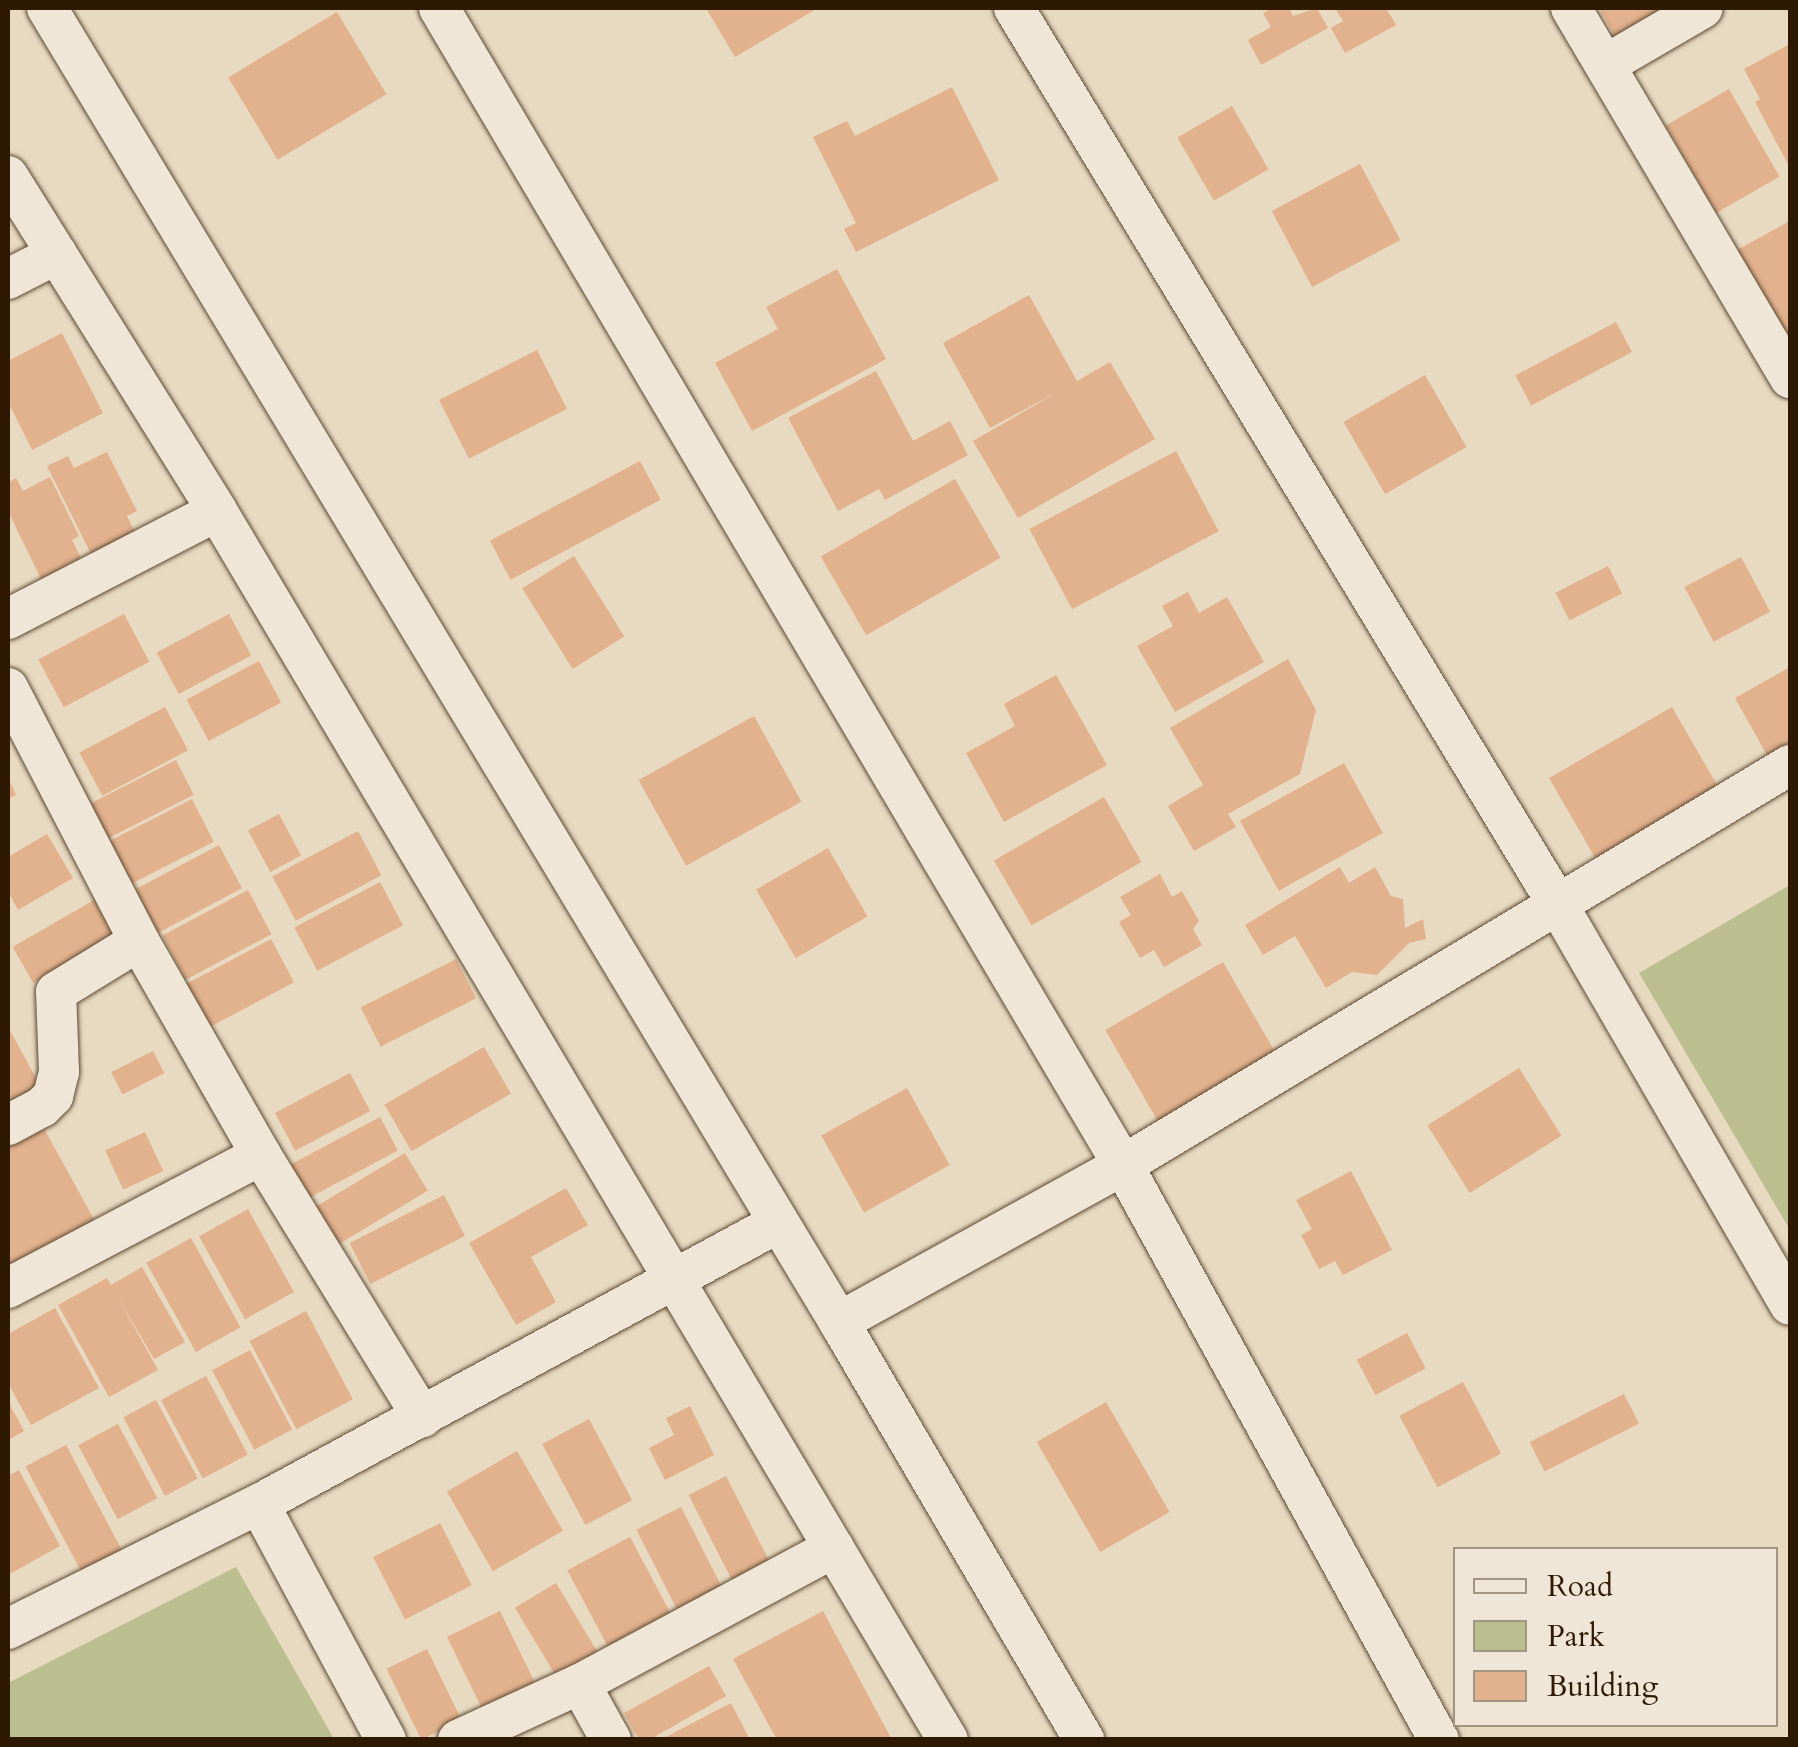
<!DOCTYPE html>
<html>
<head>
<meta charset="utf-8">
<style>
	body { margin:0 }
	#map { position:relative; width:1798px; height:1747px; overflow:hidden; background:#e8d9c1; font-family:Cardo,serif }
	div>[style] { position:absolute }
	.green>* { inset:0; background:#bbbe8f }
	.building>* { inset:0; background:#e2b18e; transform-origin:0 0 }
	.roads { filter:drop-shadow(0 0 2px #5c4932) drop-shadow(0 0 2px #5c4932) }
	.minor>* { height:40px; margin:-20px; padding:0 20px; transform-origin:20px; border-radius:20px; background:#f0e6d7 }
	span { translate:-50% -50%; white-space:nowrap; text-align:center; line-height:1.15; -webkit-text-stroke:8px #f0e6d7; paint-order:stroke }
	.frame { position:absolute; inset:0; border:10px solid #2e1902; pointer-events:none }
	.legend { position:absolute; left:1453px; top:1547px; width:325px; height:180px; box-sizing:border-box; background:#f0e6d7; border:2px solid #a29482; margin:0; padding:12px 18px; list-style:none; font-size:30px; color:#2e1902 }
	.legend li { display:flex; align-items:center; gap:20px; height:50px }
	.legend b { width:50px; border:2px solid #a29482 }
</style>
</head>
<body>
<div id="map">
	<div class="green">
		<i style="clip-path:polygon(1790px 885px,1790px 1230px,1639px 973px)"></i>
		<i style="clip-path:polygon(236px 1567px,334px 1739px,8px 1739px,8px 1683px)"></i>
	</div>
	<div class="building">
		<i style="clip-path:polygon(706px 8px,818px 8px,735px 57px)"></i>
		<i style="clip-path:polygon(1273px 8px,1289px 8px,1293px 16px,1317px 8px,1328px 28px,1261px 65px,1248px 40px,1271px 27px,1263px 13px)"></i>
		<i style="clip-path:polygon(1335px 8px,1386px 8px,1396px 25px,1345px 53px,1331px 28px,1343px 21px)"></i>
		<i style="clip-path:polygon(1599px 8px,1685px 8px,1619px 44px)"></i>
		<i style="left:337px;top:12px;width:96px;height:127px;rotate:59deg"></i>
		<i style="clip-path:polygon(1790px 44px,1790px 168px,1755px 102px,1760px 99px,1744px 69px)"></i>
		<i style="clip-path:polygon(952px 87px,999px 180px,856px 252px,844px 229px,856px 223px,813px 137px,847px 121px,855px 136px)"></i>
		<i style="left:1729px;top:89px;width:101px;height:73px;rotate:60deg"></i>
		<i style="left:1232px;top:106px;width:73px;height:63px;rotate:60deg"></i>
		<i style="left:1360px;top:164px;width:86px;height:100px;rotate:62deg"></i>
		<i style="clip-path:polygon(1790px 221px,1790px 336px,1783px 340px,1735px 251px)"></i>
		<i style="clip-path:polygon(837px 269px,886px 359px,752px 431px,715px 363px,778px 329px,766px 307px)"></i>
		<i style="clip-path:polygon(1029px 295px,1077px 381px,1110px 362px,1155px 439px,1018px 518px,973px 441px,1061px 390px,990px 428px,943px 343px)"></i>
		<i style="left:1616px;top:322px;width:34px;height:114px;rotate:62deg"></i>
		<i style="clip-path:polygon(62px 333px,103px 413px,32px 450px,8px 402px,8px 361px)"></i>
		<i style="left:537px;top:350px;width:66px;height:110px;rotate:63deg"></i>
		<i style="clip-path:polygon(876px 371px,913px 441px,950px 421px,968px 455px,885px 500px,879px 489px,838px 511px,788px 418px)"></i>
		<i style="left:1425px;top:375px;width:83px;height:94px;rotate:60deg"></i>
		<i style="left:1176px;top:451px;width:91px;height:166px;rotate:62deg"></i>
		<i style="clip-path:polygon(107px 452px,137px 511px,127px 516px,136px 535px,92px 556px,47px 466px,68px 456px,74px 468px)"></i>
		<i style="left:640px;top:461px;width:44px;height:170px;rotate:62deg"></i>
		<i style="clip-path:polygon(50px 477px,79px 536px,72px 540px,81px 558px,41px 579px,8px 511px,8px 483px,16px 478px,23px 491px)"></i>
		<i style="left:955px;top:479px;width:91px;height:155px;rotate:60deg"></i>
		<i style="left:574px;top:556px;width:95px;height:61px;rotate:58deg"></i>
		<i style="left:1741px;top:557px;width:62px;height:64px;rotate:62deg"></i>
		<i style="left:1608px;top:566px;width:31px;height:59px;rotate:63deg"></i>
		<i style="clip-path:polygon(1188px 592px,1199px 613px,1227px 597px,1264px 662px,1175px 712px,1137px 646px,1173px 626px,1162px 606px)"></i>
		<i style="left:124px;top:614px;width:54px;height:97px;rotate:62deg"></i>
		<i style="left:229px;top:614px;width:47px;height:82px;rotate:62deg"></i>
		<i style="clip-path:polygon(1288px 659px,1316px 710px,1300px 774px,1228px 814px,1236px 827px,1194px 851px,1168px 806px,1203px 785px,1170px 728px)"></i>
		<i style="left:259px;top:661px;width:47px;height:82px;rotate:62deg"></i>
		<i style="clip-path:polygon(1790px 667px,1790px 757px,1773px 766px,1735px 698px)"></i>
		<i style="clip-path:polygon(1056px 675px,1107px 765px,1004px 822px,966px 753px,1015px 726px,1004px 704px)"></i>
		<i style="left:165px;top:707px;width:49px;height:97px;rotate:62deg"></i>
		<i style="left:1672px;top:707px;width:95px;height:142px;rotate:60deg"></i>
		<i style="left:754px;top:716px;width:98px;height:132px;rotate:61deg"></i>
		<i style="left:176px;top:760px;width:39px;height:97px;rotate:63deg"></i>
		<i style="left:1344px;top:763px;width:80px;height:119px;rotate:61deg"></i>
		<i style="clip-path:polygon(8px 777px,16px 795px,8px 799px)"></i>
		<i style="left:1104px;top:797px;width:75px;height:127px;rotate:60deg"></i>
		<i style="left:192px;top:799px;width:48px;height:97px;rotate:63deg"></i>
		<i style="left:279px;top:814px;width:47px;height:35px;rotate:62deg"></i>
		<i style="left:358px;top:831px;width:50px;height:97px;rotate:62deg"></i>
		<i style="clip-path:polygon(47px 834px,73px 878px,18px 910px,8px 891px,8px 857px)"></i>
		<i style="left:219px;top:845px;width:49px;height:96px;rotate:62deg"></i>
		<i style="left:828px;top:848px;width:79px;height:83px;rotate:60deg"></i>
		<i style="clip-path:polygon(1340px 867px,1349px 883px,1375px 867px,1391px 896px,1403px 899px,1405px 928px,1423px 919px,1426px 939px,1409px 943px,1377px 975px,1352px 972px,1326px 988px,1295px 936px,1263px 955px,1245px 925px)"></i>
		<i style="clip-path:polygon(1160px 874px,1172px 897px,1182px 891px,1199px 921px,1193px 929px,1202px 945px,1164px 967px,1154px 950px,1140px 958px,1119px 922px,1131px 915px,1120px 897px)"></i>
		<i style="left:380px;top:882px;width:49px;height:97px;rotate:62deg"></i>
		<i style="left:248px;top:890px;width:50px;height:97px;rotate:62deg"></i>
		<i style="left:94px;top:900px;width:42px;height:94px;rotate:60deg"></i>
		<i style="left:271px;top:939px;width:49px;height:96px;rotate:62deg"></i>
		<i style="left:456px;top:959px;width:44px;height:107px;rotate:63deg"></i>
		<i style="left:1223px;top:962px;width:105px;height:136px;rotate:60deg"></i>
		<i style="clip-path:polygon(8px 1027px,42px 1089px,8px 1108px)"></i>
		<i style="left:484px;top:1047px;width:54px;height:115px;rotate:60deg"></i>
		<i style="left:153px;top:1051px;width:25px;height:47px;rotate:63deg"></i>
		<i style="left:1519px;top:1068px;width:80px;height:108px;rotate:58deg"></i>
		<i style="left:350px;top:1073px;width:43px;height:85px;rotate:62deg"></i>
		<i style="left:907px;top:1088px;width:88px;height:98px;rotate:61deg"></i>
		<i style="left:380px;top:1117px;width:38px;height:104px;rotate:62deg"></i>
		<i style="clip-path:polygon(42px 1125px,95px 1221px,8px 1270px,8px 1144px)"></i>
		<i style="left:145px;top:1132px;width:43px;height:44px;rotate:65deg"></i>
		<i style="left:405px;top:1153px;width:44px;height:112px;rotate:59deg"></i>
		<i style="clip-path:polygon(1351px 1171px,1392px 1250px,1343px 1275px,1335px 1261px,1319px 1269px,1301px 1235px,1312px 1229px,1296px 1200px)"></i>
		<i style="clip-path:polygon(566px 1188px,588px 1225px,531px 1257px,556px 1302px,516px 1325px,469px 1243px)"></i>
		<i style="left:444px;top:1195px;width:46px;height:106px;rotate:63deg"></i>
		<i style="left:248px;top:1209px;width:95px;height:56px;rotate:61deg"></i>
		<i style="left:191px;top:1238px;width:102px;height:51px;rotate:61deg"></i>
		<i style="clip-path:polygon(142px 1267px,185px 1342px,154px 1359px,117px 1296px,158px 1370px,109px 1397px,58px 1305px,107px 1278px,111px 1285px)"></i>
		<i style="clip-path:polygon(55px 1308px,99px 1388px,31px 1425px,8px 1383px,8px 1334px)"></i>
		<i style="left:306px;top:1311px;width:100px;height:64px;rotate:62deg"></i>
		<i style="left:1407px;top:1333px;width:40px;height:57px;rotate:62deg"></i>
		<i style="left:250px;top:1350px;width:90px;height:43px;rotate:62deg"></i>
		<i style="left:206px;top:1376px;width:89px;height:51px;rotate:62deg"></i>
		<i style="left:1463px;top:1382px;width:81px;height:72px;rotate:62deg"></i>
		<i style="left:1624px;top:1394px;width:33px;height:106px;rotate:63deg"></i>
		<i style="left:156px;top:1400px;width:89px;height:37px;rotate:62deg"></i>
		<i style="clip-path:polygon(8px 1401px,24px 1431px,8px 1440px)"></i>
		<i style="left:1106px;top:1402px;width:127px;height:80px;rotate:60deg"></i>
		<i style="clip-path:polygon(690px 1406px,714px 1455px,665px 1480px,649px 1448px,674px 1435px,666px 1418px)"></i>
		<i style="left:589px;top:1419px;width:92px;height:53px;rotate:62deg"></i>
		<i style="left:118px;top:1424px;width:84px;height:45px;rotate:62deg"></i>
		<i style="left:66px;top:1445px;width:129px;height:46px;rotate:62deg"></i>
		<i style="left:517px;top:1451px;width:92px;height:81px;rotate:60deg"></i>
		<i style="clip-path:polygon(19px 1470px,60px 1546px,8px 1575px,8px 1476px)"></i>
		<i style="left:726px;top:1476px;width:97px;height:42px;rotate:63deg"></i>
		<i style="left:681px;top:1507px;width:96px;height:50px;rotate:63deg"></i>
		<i style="left:440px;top:1523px;width:70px;height:75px;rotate:63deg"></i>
		<i style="left:630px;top:1537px;width:88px;height:71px;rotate:62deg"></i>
		<i style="left:556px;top:1583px;width:84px;height:48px;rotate:59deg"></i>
		<i style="left:500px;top:1611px;width:83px;height:59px;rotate:64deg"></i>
		<i style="clip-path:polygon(823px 1611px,892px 1740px,777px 1740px,733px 1659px)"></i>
		<i style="left:427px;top:1649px;width:79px;height:45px;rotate:64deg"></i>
		<i style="clip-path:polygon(709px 1666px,726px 1696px,649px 1740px,639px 1740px,624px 1713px)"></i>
		<i style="clip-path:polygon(731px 1703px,750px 1740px,660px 1740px)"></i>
	</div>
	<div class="roads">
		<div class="minor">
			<i style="left:47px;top:8px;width:1534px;rotate:58.92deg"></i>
			<i style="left:839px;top:1322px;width:485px;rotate:59.6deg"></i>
			<i style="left:439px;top:8px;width:1344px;rotate:59.41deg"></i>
			<i style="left:1123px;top:1165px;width:656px;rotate:61.21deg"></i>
			<i style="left:1014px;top:8px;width:1049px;rotate:58.76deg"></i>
			<i style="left:1558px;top:905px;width:462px;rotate:59.9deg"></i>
			<i style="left:1571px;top:8px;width:430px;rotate:59.4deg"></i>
			<i style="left:1605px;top:65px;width:113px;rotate:-30.2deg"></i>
			<i style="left:8px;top:176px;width:395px;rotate:58deg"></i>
			<i style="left:217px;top:511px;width:1430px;rotate:59.26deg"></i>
			<i style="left:8px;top:279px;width:55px;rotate:-27deg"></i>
			<i style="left:8px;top:619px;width:235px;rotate:-27.3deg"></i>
			<i style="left:8px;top:688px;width:285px;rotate:62.6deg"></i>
			<i style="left:139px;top:941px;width:246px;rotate:60.3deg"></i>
			<i style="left:261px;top:1155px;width:308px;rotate:58.4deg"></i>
			<i style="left:8px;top:1125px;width:38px;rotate:-28deg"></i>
			<i style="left:42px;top:1107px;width:16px;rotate:-45deg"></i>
			<i style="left:53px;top:1096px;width:25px;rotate:-76deg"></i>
			<i style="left:59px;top:1072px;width:80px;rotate:-92.1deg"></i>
			<i style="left:56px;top:992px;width:97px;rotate:-31.6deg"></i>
			<i style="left:8px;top:1288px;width:286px;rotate:-27.7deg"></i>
			<i style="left:839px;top:1322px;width:325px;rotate:-28.9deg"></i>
			<i style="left:1123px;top:1165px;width:778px;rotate:-30.95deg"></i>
			<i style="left:259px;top:1504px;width:268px;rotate:61.7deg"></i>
			<i style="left:8px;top:1629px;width:280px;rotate:-26.5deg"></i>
			<i style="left:259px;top:1504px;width:588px;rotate:-28.44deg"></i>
			<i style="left:580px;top:1684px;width:64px;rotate:61deg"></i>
			<i style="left:458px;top:1740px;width:134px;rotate:-24.7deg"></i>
			<i style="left:580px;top:1684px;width:288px;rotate:-28.2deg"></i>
		</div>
	</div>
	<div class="frame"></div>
	<ul class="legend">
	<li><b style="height:12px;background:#f0e6d7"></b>Road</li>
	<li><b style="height:28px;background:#bbbe8f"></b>Park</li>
	<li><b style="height:28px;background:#e2b18e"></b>Building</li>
	</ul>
</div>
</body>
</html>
